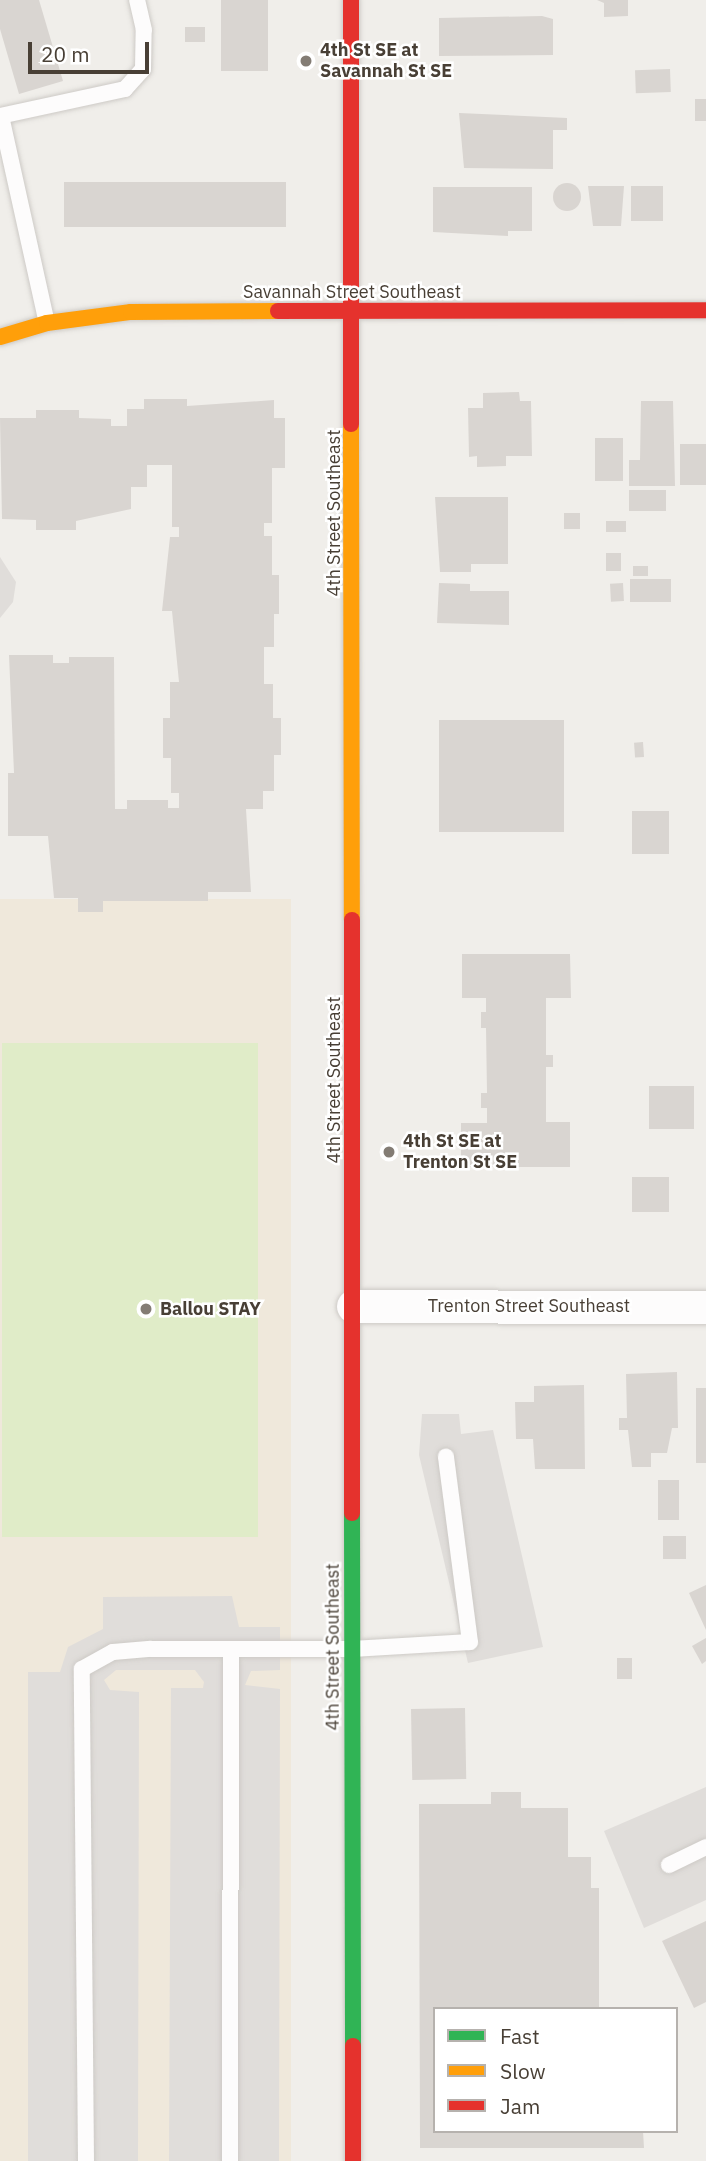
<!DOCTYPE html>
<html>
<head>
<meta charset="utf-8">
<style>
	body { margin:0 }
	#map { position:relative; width:706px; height:2161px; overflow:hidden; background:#f0eeea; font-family:"IBM Plex Sans",sans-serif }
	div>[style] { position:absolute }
	.education>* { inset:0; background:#efe8db; transform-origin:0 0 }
	.green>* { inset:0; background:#e0ecc8; transform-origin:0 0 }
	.parking>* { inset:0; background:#e0ddda }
	.building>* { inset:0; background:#d9d5d1; transform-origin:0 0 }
	.round { border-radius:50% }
	.roads { filter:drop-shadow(0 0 2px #cdcac6) drop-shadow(0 0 2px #cdcac6) }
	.lane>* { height:16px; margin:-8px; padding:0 8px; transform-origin:8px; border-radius:8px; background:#fdfcfc }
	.street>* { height:33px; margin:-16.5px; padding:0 16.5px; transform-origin:16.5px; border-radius:16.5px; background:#fdfcfc }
	.fast>* { height:16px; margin:-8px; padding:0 8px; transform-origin:8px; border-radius:8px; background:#30b455 }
	.slow>* { height:16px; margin:-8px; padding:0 8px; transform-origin:8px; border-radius:8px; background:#ff9f0a }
	.jam>* { height:16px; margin:-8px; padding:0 8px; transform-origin:8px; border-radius:8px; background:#e5322d }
	.dots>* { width:19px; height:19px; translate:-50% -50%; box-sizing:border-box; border:4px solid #fff; border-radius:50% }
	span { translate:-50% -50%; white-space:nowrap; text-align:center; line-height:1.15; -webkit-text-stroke:5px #fff; paint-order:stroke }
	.poi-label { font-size:18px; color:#483f35; font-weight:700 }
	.left { translate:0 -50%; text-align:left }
	.street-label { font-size:18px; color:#483f35 }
	.legend { position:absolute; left:433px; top:2007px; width:245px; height:126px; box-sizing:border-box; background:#fff; border:2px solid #b6b2ae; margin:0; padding:9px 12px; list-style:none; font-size:21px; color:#483f35 }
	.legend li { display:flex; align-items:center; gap:14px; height:35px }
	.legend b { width:35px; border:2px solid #b6b2ae }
	.scale { position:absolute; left:28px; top:42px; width:121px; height:32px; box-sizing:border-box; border:4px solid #483f35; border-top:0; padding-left:9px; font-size:21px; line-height:24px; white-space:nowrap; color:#483f35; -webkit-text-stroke:5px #fff; paint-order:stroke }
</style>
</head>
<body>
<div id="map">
	<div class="education">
		<i style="left:291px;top:899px;width:1262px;height:299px;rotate:90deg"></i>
	</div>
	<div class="green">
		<i style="left:2px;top:1043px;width:256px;height:494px"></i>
	</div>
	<div class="parking">
		<i style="clip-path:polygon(0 557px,16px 582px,13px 602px,0 618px)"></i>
		<i style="clip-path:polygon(422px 1414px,459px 1414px,461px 1434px,493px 1430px,543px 1647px,468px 1663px,419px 1455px)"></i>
		<i style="clip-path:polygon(232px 1596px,239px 1627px,280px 1627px,280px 1670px,251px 1671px,245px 1685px,280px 1689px,279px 2161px,169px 2161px,171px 1688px,203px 1688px,204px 1682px,195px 1670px,116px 1670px,104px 1680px,110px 1690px,139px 1692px,138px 2161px,28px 2161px,28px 1672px,60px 1672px,68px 1647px,103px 1629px,103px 1597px)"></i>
		<i style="clip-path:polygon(706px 1787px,706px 1900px,644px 1928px,604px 1831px)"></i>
	</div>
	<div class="building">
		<i style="clip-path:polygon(0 0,39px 0,63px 81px,19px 94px,0 29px)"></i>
		<i style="left:221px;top:0;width:47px;height:71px"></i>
		<i style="clip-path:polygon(597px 0,628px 0,628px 16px,604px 17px,604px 3px)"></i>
		<i style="clip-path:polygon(542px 16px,553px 19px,553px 55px,439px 56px,439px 18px)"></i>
		<i style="left:185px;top:27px;width:20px;height:15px"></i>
		<i style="left:670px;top:69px;width:23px;height:35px;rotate:88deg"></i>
		<i style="left:695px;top:99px;width:11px;height:22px"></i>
		<i style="clip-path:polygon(459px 113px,567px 118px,567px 130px,553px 130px,553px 169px,464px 168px)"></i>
		<i style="left:64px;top:182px;width:222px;height:45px"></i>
		<i class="round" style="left:553px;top:183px;width:28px;height:28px"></i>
		<i style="clip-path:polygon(588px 186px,624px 186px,621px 226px,593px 226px)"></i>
		<i style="left:631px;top:186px;width:32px;height:35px"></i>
		<i style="clip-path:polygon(433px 187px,532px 187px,532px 231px,508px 231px,508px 236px,433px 232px)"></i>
		<i style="clip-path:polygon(519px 392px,520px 401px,531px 401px,532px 456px,506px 456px,506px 466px,477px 467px,477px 456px,469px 457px,468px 408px,483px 408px,483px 393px)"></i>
		<i style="clip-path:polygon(144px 399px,187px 399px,187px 406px,274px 400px,274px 418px,285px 418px,285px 468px,272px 468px,272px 523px,264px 523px,264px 536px,272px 536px,272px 575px,279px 575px,279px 614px,274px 614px,274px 647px,264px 647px,264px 684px,273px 684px,273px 718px,281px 718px,281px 755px,274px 755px,274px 791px,263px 791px,263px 809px,246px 809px,251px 892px,208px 892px,208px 901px,103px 901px,103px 912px,78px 912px,78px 898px,54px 898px,48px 836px,8px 836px,8px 773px,14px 773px,9px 655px,53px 655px,53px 663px,69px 663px,69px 657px,114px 657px,115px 809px,127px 809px,127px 800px,168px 800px,168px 808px,179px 808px,179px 793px,171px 793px,171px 758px,163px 758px,163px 718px,170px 718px,170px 682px,179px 682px,172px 611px,162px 611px,170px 537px,179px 537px,179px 527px,172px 527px,172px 465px,147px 465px,147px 487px,131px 487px,131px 509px,76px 521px,76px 530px,36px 530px,36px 520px,2px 519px,0 418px,36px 418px,36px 410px,79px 410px,79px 418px,111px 419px,111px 426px,127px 426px,127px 409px,144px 409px)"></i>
		<i style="clip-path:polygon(641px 401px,673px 401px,675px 486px,629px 486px,629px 460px,640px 460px)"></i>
		<i style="left:595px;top:438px;width:28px;height:43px"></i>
		<i style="left:680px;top:444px;width:26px;height:41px"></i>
		<i style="left:629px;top:490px;width:37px;height:21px"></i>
		<i style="clip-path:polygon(435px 497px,508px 497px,508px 564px,471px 564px,471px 572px,440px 572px)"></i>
		<i style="left:564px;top:513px;width:16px;height:16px"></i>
		<i style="left:606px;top:521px;width:20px;height:11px"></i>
		<i style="left:606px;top:553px;width:15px;height:18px"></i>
		<i style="left:633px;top:566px;width:15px;height:10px"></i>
		<i style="left:630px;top:579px;width:41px;height:23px"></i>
		<i style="clip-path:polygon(439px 583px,470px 584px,470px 591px,509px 591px,509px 625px,437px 623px)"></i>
		<i style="left:623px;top:583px;width:18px;height:13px;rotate:87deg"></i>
		<i style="left:439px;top:720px;width:125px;height:112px"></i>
		<i style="left:643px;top:742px;width:15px;height:9px;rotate:86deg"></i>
		<i style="left:669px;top:811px;width:43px;height:37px;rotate:90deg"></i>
		<i style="clip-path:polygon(462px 954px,570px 954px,571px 998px,546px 998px,546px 1055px,553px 1055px,553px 1067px,546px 1067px,546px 1122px,570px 1122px,570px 1167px,461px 1167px,461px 1123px,487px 1123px,487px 1108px,481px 1108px,481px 1093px,487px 1093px,486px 1028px,481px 1028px,481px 1012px,486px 1012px,486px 998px,462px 998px)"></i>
		<i style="left:649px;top:1086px;width:45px;height:43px"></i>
		<i style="left:632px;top:1177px;width:37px;height:35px"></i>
		<i style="clip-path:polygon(677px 1372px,678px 1428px,672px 1428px,667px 1453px,651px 1453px,651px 1467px,632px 1467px,628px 1430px,619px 1430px,619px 1418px,627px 1418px,626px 1374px)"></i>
		<i style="clip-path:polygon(584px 1385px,585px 1469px,535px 1469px,533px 1439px,516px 1439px,515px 1402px,534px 1402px,534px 1386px)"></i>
		<i style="left:696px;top:1388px;width:10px;height:75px"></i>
		<i style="left:679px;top:1480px;width:40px;height:21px;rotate:90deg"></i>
		<i style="left:663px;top:1536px;width:23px;height:23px"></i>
		<i style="clip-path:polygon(706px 1585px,706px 1630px,689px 1593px)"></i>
		<i style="clip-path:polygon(706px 1638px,706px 1661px,702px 1664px,692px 1646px)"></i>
		<i style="left:617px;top:1658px;width:15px;height:21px"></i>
		<i style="left:465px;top:1708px;width:71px;height:54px;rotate:89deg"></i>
		<i style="clip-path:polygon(491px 1792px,521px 1792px,521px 1808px,568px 1808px,568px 1857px,591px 1857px,591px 1888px,599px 1888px,599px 2009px,435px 2009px,435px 2131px,643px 2131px,644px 2148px,420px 2148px,419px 1804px,491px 1804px)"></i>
		<i style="clip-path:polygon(706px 1921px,706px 2002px,694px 2008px,662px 1941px)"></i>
	</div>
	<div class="roads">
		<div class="lane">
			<i style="left:0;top:116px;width:128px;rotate:-12.2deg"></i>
			<i style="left:125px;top:89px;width:27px;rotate:-48deg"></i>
			<i style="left:143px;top:69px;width:39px;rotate:-89deg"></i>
			<i style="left:144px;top:30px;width:31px;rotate:-103deg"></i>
			<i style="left:1px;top:116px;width:212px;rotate:77.5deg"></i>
			<i style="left:669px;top:1865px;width:41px;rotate:-25.9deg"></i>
			<i style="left:86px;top:2161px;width:492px;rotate:-90.5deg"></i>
			<i style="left:82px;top:1669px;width:35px;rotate:-29deg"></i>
			<i style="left:113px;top:1652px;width:38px;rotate:-5deg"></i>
			<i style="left:151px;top:1649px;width:201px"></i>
			<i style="left:352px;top:1649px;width:118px;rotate:-3.4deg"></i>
			<i style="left:470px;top:1642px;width:187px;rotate:-97.4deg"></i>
			<i style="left:230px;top:2161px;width:512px;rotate:-89.89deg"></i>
		</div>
		<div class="street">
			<i style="left:353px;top:1306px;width:353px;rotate:0.2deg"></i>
		</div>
		<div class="fast">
			<i style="left:352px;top:1513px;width:533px;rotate:89.89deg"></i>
		</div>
		<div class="slow">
			<i style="left:0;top:337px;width:49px;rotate:-16.6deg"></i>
			<i style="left:47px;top:323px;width:85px;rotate:-7.5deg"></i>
			<i style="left:131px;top:312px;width:147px;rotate:-0.4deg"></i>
			<i style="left:351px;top:424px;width:496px;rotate:89.9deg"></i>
		</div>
		<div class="jam">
			<i style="left:351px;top:0;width:424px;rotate:90deg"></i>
			<i style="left:278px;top:311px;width:428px;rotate:-0.1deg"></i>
			<i style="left:352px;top:920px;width:593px;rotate:90deg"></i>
			<i style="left:353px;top:2046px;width:115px;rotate:90deg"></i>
		</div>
	</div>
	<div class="dots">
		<i style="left:306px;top:61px;background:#837c74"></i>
		<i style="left:389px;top:1152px;background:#837c74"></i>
		<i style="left:146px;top:1309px;background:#837c74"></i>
	</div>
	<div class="poi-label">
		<span class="left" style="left:320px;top:61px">4th St SE at<br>Savannah St SE</span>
		<span class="left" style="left:403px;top:1152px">4th St SE at<br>Trenton St SE</span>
		<span class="left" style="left:160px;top:1309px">Ballou STAY</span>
	</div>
	<div class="street-label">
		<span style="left:352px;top:292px">Savannah Street Southeast</span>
		<span style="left:334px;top:513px;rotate:-90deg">4th Street Southeast</span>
		<span style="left:334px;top:1080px;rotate:-90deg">4th Street Southeast</span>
		<span style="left:529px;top:1306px">Trenton Street Southeast</span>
		<span style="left:333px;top:1647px;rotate:-90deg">4th Street Southeast</span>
	</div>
	<ul class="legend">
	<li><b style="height:9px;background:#30b455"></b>Fast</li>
	<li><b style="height:9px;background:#ff9f0a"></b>Slow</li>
	<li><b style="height:9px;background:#e5322d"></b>Jam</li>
	</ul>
	<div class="scale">20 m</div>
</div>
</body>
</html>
